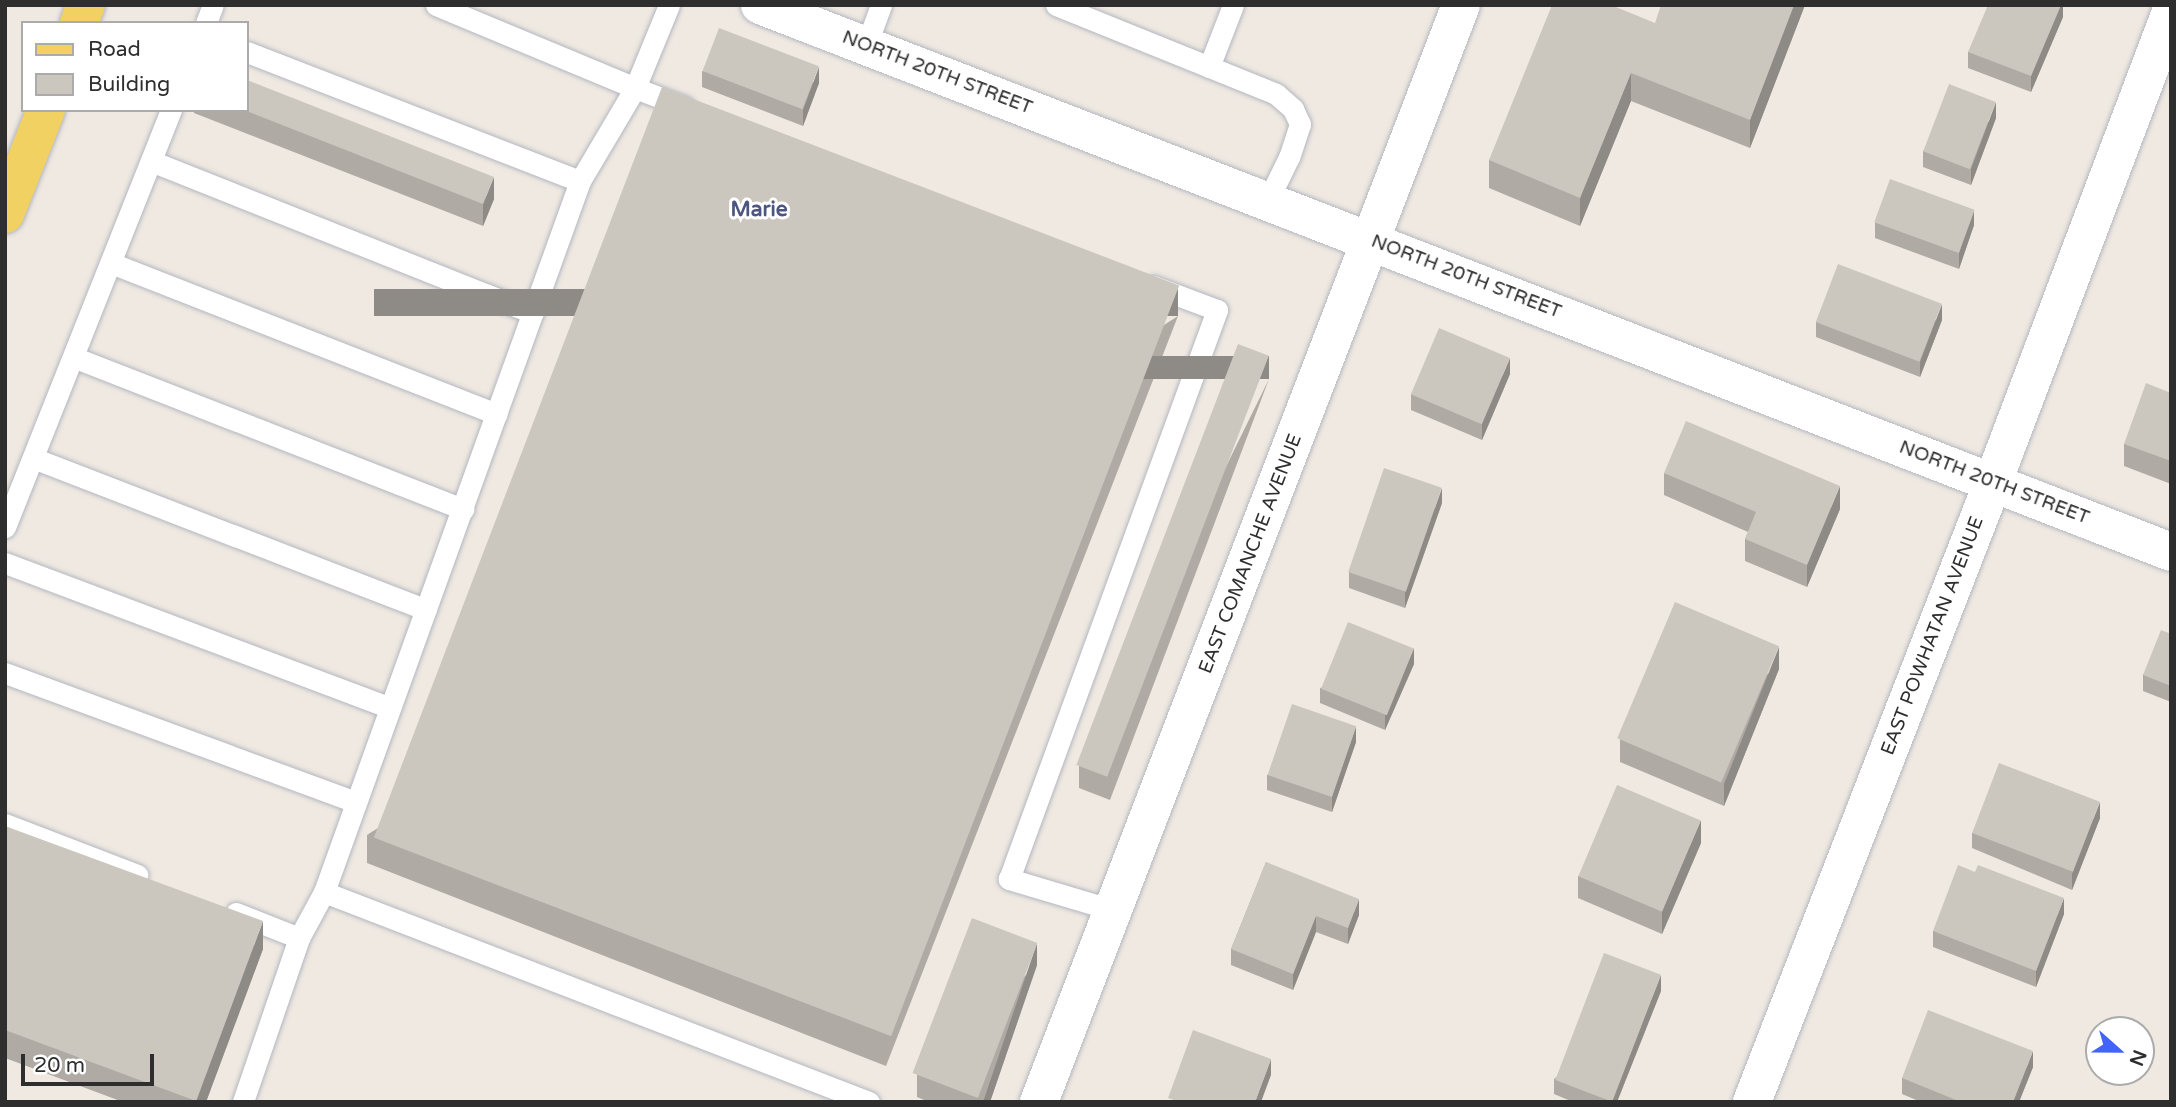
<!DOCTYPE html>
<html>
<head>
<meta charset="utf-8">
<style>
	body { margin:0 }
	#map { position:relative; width:2176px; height:1107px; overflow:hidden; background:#efe9e1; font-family:"Varela Round",sans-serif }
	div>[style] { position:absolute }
	.roads { filter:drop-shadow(0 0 2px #b4b7c1) drop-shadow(0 0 2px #b4b7c1) }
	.lane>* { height:21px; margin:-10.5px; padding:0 10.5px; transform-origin:10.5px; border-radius:10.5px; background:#fff }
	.street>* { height:38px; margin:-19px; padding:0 19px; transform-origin:19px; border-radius:19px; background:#fff }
	.primary>* { height:38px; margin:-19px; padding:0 19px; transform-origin:19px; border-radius:19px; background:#f2d163 }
	.wall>* { inset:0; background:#afaba4 }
	.shaded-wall>* { inset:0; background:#8e8b86; transform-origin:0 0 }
	.building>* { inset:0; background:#cbc7bf; transform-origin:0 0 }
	span { translate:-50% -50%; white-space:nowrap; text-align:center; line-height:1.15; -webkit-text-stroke:6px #fff; paint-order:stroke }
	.street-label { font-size:19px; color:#2e2e2e }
	.neighbourhood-label { font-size:21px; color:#4d5680; font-weight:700 }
	.frame { position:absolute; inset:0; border:7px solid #2e2e2e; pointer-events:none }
	.legend { position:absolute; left:21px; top:21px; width:228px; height:91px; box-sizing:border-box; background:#fff; border:2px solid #ababab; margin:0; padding:9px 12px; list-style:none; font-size:21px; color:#2e2e2e }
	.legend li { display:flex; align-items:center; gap:14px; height:35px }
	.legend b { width:35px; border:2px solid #ababab }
	.north { position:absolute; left:2085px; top:1016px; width:70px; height:70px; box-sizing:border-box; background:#fff; border:2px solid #ababab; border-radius:50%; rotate:111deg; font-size:19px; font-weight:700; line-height:28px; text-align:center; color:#2e2e2e }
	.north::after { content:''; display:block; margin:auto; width:24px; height:32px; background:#4264fb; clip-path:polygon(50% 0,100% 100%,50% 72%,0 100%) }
	.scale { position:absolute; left:21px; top:1054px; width:133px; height:32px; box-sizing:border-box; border:4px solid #2e2e2e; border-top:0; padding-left:9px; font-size:21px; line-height:24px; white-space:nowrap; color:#2e2e2e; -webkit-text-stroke:5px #fff; paint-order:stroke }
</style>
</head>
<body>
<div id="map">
	<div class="roads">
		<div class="lane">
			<i style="left:436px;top:5px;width:216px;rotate:22.6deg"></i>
			<i style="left:635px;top:88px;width:90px;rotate:-67.7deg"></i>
			<i style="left:1056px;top:5px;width:237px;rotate:22deg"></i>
			<i style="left:1276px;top:94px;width:23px;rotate:41deg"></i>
			<i style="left:1293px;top:109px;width:17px;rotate:65deg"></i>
			<i style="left:1300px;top:124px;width:35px;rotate:108deg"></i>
			<i style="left:1289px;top:157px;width:48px;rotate:116deg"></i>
			<i style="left:206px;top:23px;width:19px;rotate:-69deg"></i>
			<i style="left:866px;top:46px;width:44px;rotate:-69.9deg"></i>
			<i style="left:247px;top:52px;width:357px;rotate:21.2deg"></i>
			<i style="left:1209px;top:67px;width:66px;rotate:-68.8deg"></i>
			<i style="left:151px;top:161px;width:411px;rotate:21.7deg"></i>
			<i style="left:111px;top:263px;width:414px;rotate:21.4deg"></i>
			<i style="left:73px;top:357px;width:419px;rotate:21.3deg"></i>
			<i style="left:33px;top:458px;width:421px;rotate:21.1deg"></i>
			<i style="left:5px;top:527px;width:449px;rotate:-68.3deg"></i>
			<i style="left:5px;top:563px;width:411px;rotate:20.6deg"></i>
			<i style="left:5px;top:673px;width:374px;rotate:20.2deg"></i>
			<i style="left:5px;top:824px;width:142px;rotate:21.1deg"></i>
			<i style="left:324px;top:892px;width:756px;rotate:-70.2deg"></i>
			<i style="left:580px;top:181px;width:108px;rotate:-59.4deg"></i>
			<i style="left:635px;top:88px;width:53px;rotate:20.8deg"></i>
			<i style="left:1113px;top:910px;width:109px;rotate:-163.4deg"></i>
			<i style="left:1009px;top:879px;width:606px;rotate:-69.92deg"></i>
			<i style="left:1217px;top:310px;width:68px;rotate:-159.4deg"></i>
			<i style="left:236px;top:913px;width:68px;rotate:21.6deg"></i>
			<i style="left:299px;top:938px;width:173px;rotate:108.9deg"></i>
			<i style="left:299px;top:938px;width:52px;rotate:-61.5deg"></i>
			<i style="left:324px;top:892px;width:584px;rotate:21.07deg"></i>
		</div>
		<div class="street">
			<i style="left:760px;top:5px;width:1513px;rotate:21.19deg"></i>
			<i style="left:1039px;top:1102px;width:1175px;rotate:-68.96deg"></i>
			<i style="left:1752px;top:1102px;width:665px;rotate:-68.76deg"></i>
			<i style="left:1993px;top:482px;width:503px;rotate:-69.26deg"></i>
		</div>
		<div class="primary">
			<i style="left:79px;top:23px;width:19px;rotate:-69deg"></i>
			<i style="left:5px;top:214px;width:112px;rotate:-68.5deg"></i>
		</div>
	</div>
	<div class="wall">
		<i style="clip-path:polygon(1805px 5px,1750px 148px,1631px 101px,1580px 226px,1489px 188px,1489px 160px,1655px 23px)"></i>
		<i style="clip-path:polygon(2063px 5px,2063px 17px,2031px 92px,1968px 68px,1968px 52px)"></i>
		<i style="clip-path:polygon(702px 71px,819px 83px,803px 126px,702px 87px)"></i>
		<i style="clip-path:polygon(194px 110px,247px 110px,494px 199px,483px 226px,194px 113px)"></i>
		<i style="clip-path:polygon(1996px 118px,1971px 185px,1923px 167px,1923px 151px)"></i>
		<i style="clip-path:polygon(1875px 222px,1974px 225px,1959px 269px,1875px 238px)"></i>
		<i style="clip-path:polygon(1178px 316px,886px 1066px,367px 863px,367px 835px)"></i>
		<i style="clip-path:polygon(1942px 320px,1920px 377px,1816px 337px,1816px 322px)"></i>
		<i style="clip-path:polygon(1510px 374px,1482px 440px,1411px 410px,1411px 394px)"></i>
		<i style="clip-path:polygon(1269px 379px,1110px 800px,1079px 788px,1079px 766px)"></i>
		<i style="clip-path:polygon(2171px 393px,2171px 484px,2124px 466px,2124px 444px)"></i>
		<i style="clip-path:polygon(1664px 473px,1840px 509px,1807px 587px,1745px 561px,1745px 539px,1748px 532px,1664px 495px)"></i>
		<i style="clip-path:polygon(1442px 503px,1405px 608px,1349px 588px,1349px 572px)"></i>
		<i style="clip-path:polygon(2171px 634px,2171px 702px,2143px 691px,2143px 675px)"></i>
		<i style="clip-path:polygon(1414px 664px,1385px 730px,1320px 703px,1320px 688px)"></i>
		<i style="clip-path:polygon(1779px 669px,1724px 806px,1620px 762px,1620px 739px)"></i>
		<i style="clip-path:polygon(1356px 742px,1332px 812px,1267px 790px,1267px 775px)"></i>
		<i style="clip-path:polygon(2100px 818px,2072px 890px,1972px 848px,1972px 833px)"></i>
		<i style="clip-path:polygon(5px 826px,263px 949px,206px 1102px,123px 1102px,5px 1058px)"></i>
		<i style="clip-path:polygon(1701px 843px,1662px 934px,1578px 898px,1578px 876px)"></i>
		<i style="clip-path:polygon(1266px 862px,1359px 915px,1348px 944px,1316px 932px,1293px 990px,1231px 965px,1231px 949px)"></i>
		<i style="clip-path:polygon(2064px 914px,2036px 987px,1933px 947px,1933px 931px)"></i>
		<i style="clip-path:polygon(1037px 965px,990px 1102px,929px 1102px,917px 1097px,917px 1075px)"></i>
		<i style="clip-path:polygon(1661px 991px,1617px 1102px,1573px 1102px,1554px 1094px,1554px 1079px)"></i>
		<i style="clip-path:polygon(2033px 1067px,2019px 1102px,1921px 1102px,1902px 1094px,1902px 1078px)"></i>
	</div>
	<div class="shaded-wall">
		<i style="clip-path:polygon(1794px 5px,1805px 5px,1750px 148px,1750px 120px)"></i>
		<i style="clip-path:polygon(2061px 5px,2063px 5px,2063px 17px,2031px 92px,2031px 76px)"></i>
		<i style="clip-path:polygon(819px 67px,819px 83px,803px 126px,803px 110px)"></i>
		<i style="clip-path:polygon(1631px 73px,1631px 101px,1580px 226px,1580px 198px)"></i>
		<i style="clip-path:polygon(1996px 102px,1996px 118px,1971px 185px,1971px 169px)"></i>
		<i style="clip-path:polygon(494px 177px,494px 199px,483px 226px,483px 204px)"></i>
		<i style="clip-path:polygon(1974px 210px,1974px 225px,1959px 269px,1959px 253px)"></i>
		<i style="left:1178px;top:289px;width:27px;height:804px;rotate:90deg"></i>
		<i style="clip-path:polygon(1942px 304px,1942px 320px,1920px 377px,1920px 362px)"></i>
		<i style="left:1269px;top:356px;width:23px;height:451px;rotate:90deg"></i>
		<i style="clip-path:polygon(1510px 358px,1510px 374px,1482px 440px,1482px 424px)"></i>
		<i style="clip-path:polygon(1840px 486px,1840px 509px,1807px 587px,1807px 565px)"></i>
		<i style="clip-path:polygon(1442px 488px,1442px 503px,1405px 608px,1405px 592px)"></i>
		<i style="clip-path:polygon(1779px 647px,1779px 669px,1724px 806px,1724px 784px)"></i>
		<i style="clip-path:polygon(1414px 648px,1414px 664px,1385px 730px,1385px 714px)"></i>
		<i style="clip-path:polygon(1356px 726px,1356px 742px,1332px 812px,1332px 797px)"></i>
		<i style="clip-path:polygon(2100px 802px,2100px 818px,2072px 890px,2072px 874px)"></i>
		<i style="clip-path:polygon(1701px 820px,1701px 843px,1662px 934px,1662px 911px)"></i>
		<i style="clip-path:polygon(2064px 898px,2064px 914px,2036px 987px,2036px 971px)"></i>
		<i style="clip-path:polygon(1359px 899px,1359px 915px,1348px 944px,1348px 928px)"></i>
		<i style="clip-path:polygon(1316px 916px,1316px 932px,1293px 990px,1293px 974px)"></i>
		<i style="clip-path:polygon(263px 921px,263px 949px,206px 1102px,196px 1102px)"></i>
		<i style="clip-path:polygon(1037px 943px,1037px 965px,990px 1102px,983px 1102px)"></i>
		<i style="clip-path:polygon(1661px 975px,1661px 991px,1617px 1102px,1611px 1102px)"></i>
		<i style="clip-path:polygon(2033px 1051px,2033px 1067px,2019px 1102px,2013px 1102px)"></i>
		<i style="clip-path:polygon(1271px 1059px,1271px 1075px,1261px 1102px,1255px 1102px)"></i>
	</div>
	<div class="building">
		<i style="clip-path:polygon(1552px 5px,1611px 5px,1655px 23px,1661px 5px,1794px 5px,1750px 120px,1631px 73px,1580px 198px,1489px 160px)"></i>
		<i style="clip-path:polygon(1988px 5px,2061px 5px,2031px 76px,1968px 52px)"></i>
		<i style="left:719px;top:28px;width:107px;height:46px;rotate:21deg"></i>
		<i style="clip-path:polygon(247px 80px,494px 177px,483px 204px,244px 110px,247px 110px)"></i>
		<i style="left:1949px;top:84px;width:50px;height:72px;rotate:21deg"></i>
		<i style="left:662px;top:87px;width:554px;height:804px;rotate:21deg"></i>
		<i style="left:1890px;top:179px;width:90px;height:46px;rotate:20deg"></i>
		<i style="left:1838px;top:264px;width:111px;height:62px;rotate:21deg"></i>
		<i style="left:1439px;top:328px;width:77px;height:72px;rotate:23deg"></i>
		<i style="left:1238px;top:344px;width:33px;height:451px;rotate:21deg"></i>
		<i style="clip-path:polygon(2146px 383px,2171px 393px,2171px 461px,2124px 444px)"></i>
		<i style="clip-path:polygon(1686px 421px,1840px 486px,1807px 565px,1745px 539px,1756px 512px,1664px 473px)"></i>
		<i style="left:1384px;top:468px;width:61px;height:110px;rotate:19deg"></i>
		<i style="left:1675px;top:602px;width:113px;height:148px;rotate:23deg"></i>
		<i style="left:1348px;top:622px;width:71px;height:72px;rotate:22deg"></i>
		<i style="clip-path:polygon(2161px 630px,2171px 634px,2171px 686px,2143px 675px)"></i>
		<i style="left:1292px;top:704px;width:68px;height:75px;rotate:19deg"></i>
		<i style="left:1999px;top:763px;width:108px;height:75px;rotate:21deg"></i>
		<i style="left:1617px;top:785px;width:91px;height:99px;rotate:23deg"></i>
		<i style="clip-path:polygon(5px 826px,263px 921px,196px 1101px,5px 1030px)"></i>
		<i style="clip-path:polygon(1266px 862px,1359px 899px,1348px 928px,1316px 916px,1293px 974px,1231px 949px)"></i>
		<i style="clip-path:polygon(1958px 865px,1975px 872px,1978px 865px,2064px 898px,2036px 971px,1933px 931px)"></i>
		<i style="left:972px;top:918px;width:70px;height:166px;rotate:21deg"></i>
		<i style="left:1604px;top:953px;width:61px;height:136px;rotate:21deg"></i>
		<i style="clip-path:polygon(1928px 1010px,2033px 1051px,2013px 1102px,1961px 1102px,1902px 1078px)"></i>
		<i style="clip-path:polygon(1193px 1030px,1271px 1059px,1255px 1102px,1179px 1102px,1168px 1098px)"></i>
	</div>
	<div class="street-label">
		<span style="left:937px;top:73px;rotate:21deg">NORTH 20TH STREET</span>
		<span style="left:1466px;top:277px;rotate:21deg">NORTH 20TH STREET</span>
		<span style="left:1994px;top:483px;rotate:21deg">NORTH 20TH STREET</span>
		<span style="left:1251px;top:554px;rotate:-69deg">EAST COMANCHE AVENUE</span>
		<span style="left:1933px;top:636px;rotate:-69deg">EAST POWHATAN AVENUE</span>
	</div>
	<div class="neighbourhood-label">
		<span style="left:759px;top:210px">Marie</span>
	</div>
	<div class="frame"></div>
	<ul class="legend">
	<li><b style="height:9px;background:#f2d163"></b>Road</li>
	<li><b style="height:19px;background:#cbc7bf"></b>Building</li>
	</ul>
	<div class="north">N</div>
	<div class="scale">20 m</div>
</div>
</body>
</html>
